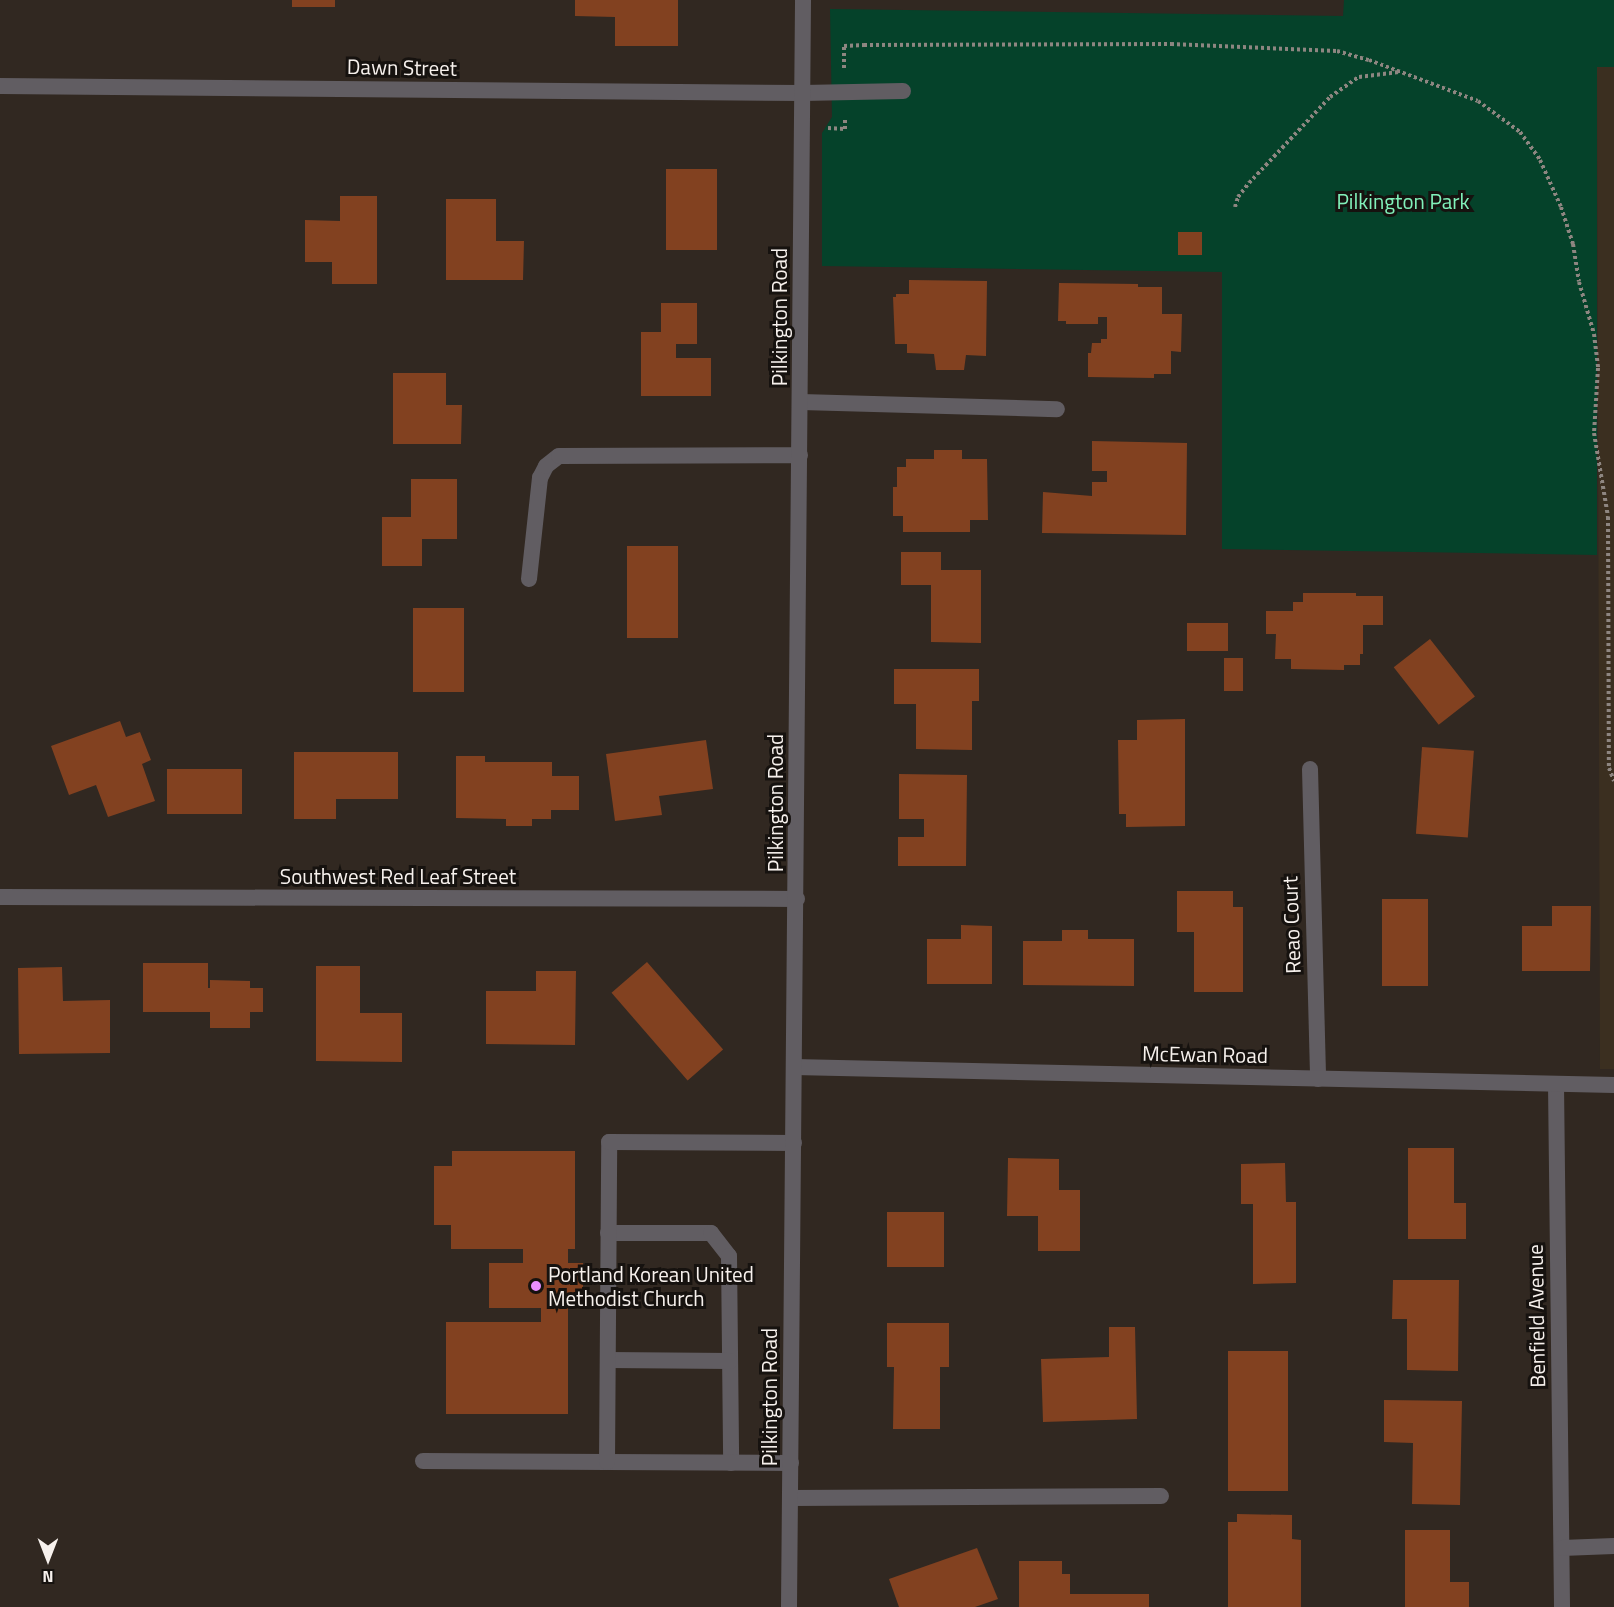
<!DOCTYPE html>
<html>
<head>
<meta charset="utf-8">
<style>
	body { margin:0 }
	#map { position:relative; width:1614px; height:1607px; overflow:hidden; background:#312821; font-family:"Titillium Web",sans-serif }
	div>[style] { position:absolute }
	.education>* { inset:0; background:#3b2f20 }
	.green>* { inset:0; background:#05422a }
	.building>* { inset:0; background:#824120; transform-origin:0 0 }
	.path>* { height:4px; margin-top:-2px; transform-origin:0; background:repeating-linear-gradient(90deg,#8e8681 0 3px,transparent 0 6px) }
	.service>* { height:16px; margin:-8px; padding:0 8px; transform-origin:8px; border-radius:8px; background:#615d62 }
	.minor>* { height:16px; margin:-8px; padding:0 8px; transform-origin:8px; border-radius:8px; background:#615d62 }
	.tertiary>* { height:16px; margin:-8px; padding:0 8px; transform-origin:8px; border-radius:8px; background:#615d62 }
	.dots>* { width:16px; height:16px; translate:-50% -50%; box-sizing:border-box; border:3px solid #16120f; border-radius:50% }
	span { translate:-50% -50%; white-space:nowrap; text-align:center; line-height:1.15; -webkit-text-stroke:6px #16120f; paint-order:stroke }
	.street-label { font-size:21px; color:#f7f1ed }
	.park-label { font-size:21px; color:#81f1ba }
	.poi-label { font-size:21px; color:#f7f1ed }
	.left { translate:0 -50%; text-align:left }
	.north { position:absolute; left:18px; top:1529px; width:60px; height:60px; -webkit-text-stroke:4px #16120f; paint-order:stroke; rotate:180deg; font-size:16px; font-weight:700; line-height:24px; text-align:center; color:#f7f1ed }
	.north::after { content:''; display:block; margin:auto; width:21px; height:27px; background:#f7f1ed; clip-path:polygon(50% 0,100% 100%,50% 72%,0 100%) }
</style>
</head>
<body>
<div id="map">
	<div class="education">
		<i style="clip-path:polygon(1597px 66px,1614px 67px,1614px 1069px,1600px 1069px)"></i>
	</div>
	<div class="green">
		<i style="clip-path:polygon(1344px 0,1614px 0,1614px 67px,1597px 67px,1597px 555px,1222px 549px,1222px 272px,822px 266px,822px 133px,832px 117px,830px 9px,1343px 16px)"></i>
	</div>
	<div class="building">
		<i style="left:292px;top:0;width:43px;height:7px"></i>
		<i style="clip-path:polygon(575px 0,678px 0,678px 46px,615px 46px,615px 17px,575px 16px)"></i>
		<i style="left:666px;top:169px;width:51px;height:81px"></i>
		<i style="clip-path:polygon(340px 196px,377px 196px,377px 284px,332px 284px,332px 262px,305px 262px,305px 220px,340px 221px)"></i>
		<i style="clip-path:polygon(446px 199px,496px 199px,496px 241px,524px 241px,523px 280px,446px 280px)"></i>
		<i style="left:1178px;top:232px;width:24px;height:23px"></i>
		<i style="clip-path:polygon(909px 280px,987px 281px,986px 356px,966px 355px,964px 370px,936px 370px,934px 354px,907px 353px,907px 344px,895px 344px,893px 297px,896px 297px,896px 294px,909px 294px)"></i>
		<i style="clip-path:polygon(1059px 283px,1138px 284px,1138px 287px,1162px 287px,1162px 314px,1182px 314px,1181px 352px,1171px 351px,1171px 374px,1154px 374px,1154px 378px,1088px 377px,1088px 353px,1091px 353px,1092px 343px,1101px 343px,1101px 339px,1107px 339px,1107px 317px,1098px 317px,1098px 324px,1066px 324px,1066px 321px,1058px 321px)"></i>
		<i style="clip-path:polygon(661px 303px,697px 303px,697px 344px,676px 344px,676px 358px,711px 358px,711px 396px,641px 396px,641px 332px,661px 332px)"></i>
		<i style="clip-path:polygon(393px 373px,446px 373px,446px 405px,462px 405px,461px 444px,393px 444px)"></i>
		<i style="clip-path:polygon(1092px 441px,1187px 443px,1186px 535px,1042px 533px,1043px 492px,1092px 496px,1092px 482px,1107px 482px,1107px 471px,1092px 471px)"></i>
		<i style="clip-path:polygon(934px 450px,962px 450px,962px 459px,987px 459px,988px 520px,970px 520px,970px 532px,903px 532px,903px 516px,893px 516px,893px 487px,897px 487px,897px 467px,906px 467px,906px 459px,934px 459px)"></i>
		<i style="clip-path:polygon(411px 479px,457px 479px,457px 539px,422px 539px,422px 566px,382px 566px,382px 517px,411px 517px)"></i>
		<i style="left:627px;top:546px;width:51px;height:92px"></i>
		<i style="clip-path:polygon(901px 552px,941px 552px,941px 570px,981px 570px,981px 643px,931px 642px,931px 585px,901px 585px)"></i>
		<i style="clip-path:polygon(1303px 593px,1356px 593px,1356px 596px,1383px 596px,1383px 625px,1363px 625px,1363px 654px,1360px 654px,1360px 665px,1344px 665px,1344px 670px,1291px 669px,1291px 659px,1275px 659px,1276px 634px,1266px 634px,1266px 611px,1293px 611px,1293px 602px,1303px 602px)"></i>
		<i style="left:413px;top:608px;width:51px;height:84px"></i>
		<i style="left:1187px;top:623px;width:41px;height:28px"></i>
		<i style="left:1430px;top:639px;width:73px;height:46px;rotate:52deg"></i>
		<i style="left:1224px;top:658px;width:19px;height:33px"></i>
		<i style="clip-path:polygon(894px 669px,979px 669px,979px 701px,972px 701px,972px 750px,916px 749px,916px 704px,894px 704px)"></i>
		<i style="clip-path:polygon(1185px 719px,1185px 826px,1126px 827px,1126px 814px,1119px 814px,1118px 740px,1137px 740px,1137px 720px)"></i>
		<i style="clip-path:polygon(120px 721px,126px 737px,140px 732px,151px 760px,142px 764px,155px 801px,108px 817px,96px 785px,69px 795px,51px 746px)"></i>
		<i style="clip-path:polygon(706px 740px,713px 789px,659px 796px,662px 815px,615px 821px,606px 754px)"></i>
		<i style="left:1422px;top:747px;width:52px;height:87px;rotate:4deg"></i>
		<i style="clip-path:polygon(294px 752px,398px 752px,398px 799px,336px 799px,336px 819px,294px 819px)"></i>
		<i style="clip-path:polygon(456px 756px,485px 756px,485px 762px,552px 762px,552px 776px,579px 776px,579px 810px,551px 810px,551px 819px,532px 819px,532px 826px,506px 826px,506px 819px,456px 818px)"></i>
		<i style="left:167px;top:769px;width:75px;height:45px"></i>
		<i style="clip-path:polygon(899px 774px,967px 775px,966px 866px,898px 866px,898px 837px,924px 837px,924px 819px,899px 819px)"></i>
		<i style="clip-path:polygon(1177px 891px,1233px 891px,1233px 907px,1243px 907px,1243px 992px,1194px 992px,1194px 932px,1177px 932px)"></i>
		<i style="left:1382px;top:899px;width:46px;height:87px"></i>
		<i style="clip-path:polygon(1552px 906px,1591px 906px,1590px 971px,1522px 971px,1522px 926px,1552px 926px)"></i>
		<i style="clip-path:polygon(961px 925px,992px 926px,992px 984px,927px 984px,927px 939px,961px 939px)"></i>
		<i style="clip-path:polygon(1062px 930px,1088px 930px,1088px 939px,1134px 939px,1134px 986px,1023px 985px,1023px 941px,1062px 941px)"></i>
		<i style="left:647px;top:962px;width:116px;height:47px;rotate:49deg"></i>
		<i style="clip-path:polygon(143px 963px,208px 963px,208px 988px,210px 988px,210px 980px,250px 981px,250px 988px,263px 988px,263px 1012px,250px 1012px,250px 1028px,210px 1028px,210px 1012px,143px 1012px)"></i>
		<i style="clip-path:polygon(316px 966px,360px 966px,360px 1013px,402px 1013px,402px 1062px,316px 1061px)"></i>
		<i style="clip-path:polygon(62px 967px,63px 1001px,110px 1000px,110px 1053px,19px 1054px,18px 968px)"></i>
		<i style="clip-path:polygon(536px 971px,576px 971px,575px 1045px,486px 1044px,486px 991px,536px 991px)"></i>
		<i style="clip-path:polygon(1408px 1148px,1454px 1148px,1454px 1203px,1466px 1203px,1466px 1239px,1408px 1239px)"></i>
		<i style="clip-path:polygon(452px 1151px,575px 1151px,575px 1249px,568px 1249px,568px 1263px,583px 1263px,583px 1308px,568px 1308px,568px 1414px,446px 1414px,446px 1322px,541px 1322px,541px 1308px,489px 1308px,489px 1263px,523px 1263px,523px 1249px,451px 1249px,451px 1225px,434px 1225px,434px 1166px,452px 1166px)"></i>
		<i style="clip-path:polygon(1008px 1158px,1059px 1159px,1059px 1190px,1080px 1190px,1080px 1251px,1038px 1251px,1038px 1216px,1007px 1216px)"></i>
		<i style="clip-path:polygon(1285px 1163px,1286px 1202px,1296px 1202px,1296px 1283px,1253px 1284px,1253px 1204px,1241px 1204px,1241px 1164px)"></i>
		<i style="left:887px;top:1212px;width:57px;height:55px"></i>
		<i style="clip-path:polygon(1393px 1280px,1459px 1280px,1458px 1371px,1407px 1370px,1407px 1319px,1392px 1319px)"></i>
		<i style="clip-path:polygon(887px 1323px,949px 1323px,949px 1367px,940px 1367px,940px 1429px,893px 1429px,894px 1367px,887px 1367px)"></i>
		<i style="clip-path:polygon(1109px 1327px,1135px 1327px,1137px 1419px,1043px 1422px,1041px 1359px,1109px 1357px)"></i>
		<i style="left:1228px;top:1351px;width:60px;height:140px"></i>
		<i style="clip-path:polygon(1384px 1400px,1462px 1401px,1460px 1505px,1412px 1504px,1413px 1443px,1384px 1442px)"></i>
		<i style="clip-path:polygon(1237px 1514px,1292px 1515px,1292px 1539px,1301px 1540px,1301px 1607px,1228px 1607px,1228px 1522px,1237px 1522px)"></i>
		<i style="clip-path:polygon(1405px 1530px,1450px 1530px,1450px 1582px,1469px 1582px,1469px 1607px,1405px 1607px)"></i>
		<i style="clip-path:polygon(977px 1548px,998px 1599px,975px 1607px,899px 1607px,889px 1579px)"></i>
		<i style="clip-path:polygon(1019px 1561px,1062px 1561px,1062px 1574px,1070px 1574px,1070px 1594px,1149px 1594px,1149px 1607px,1019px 1607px)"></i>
	</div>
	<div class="path">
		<i style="left:844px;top:68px;width:22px;rotate:-90deg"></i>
		<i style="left:844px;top:46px;width:20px;rotate:-3deg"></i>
		<i style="left:864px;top:45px;width:307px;rotate:-0.2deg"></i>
		<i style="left:1171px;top:44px;width:166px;rotate:2.4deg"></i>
		<i style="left:1337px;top:51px;width:33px;rotate:16deg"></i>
		<i style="left:1369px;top:60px;width:116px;rotate:20.6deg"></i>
		<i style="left:1478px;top:101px;width:52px;rotate:36.4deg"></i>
		<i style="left:1520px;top:132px;width:34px;rotate:54deg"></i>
		<i style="left:1540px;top:160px;width:51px;rotate:65.9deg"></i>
		<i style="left:1561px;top:207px;width:39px;rotate:72deg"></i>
		<i style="left:1573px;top:244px;width:38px;rotate:81deg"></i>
		<i style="left:1579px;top:282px;width:54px;rotate:73.9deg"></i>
		<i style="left:1594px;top:334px;width:34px;rotate:83deg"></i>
		<i style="left:1598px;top:368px;width:65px;rotate:93.5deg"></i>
		<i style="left:1594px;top:433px;width:85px;rotate:80.5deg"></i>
		<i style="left:1608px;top:517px;width:251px;rotate:89.8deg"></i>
		<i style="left:1609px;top:768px;width:14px;rotate:69deg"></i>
		<i style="left:828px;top:128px;width:17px;rotate:3deg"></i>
		<i style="left:845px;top:129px;width:12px;rotate:-90deg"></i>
		<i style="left:1235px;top:207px;width:10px;rotate:-73deg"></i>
		<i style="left:1238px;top:197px;width:18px;rotate:-52deg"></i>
		<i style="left:1249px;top:183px;width:118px;rotate:-46.7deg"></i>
		<i style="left:1330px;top:97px;width:35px;rotate:-35deg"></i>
		<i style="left:1359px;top:77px;width:40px;rotate:-7.1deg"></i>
	</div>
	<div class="service">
		<i style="left:803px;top:93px;width:100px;rotate:-1.1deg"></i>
		<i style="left:801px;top:402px;width:256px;rotate:1.6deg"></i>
		<i style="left:529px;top:579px;width:102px;rotate:-83.8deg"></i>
		<i style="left:540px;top:478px;width:13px;rotate:-63deg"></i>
		<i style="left:546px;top:466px;width:16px;rotate:-38deg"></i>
		<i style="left:559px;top:456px;width:241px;rotate:-0.2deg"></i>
		<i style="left:608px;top:1233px;width:103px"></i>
		<i style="left:711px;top:1233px;width:29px;rotate:52deg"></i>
		<i style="left:729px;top:1256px;width:207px;rotate:89.4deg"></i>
		<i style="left:608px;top:1360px;width:122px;rotate:0.5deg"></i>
		<i style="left:423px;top:1461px;width:184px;rotate:0.3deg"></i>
		<i style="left:791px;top:1463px;width:184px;rotate:-179.7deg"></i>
		<i style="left:607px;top:1462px;width:320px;rotate:-89.6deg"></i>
		<i style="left:609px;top:1142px;width:185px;rotate:0.3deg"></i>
		<i style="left:791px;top:1498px;width:370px;rotate:-0.3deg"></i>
	</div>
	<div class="minor">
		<i style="left:0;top:86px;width:803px;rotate:0.5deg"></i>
		<i style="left:1310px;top:769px;width:310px;rotate:88.5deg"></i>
		<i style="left:0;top:897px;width:797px;rotate:0.14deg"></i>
		<i style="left:1556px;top:1084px;width:523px;rotate:89.34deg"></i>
		<i style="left:1562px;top:1548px;width:52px;rotate:-2.2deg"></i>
	</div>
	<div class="tertiary">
		<i style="left:794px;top:1067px;width:820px;rotate:1.26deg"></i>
		<i style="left:789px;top:1607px;width:1607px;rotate:-89.5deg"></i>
	</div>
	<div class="dots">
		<i style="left:536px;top:1286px;background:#e88eff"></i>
	</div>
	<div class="street-label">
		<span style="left:402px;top:67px;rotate:1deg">Dawn Street</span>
		<span style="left:779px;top:317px;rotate:-90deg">Pilkington Road</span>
		<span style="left:775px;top:803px;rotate:-90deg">Pilkington Road</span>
		<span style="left:398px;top:876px">Southwest Red Leaf Street</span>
		<span style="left:1291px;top:925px;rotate:-92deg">Reao Court</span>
		<span style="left:1205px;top:1054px;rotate:1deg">McEwan Road</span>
		<span style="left:1536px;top:1316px;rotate:-91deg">Benfield Avenue</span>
		<span style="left:769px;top:1397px;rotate:-90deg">Pilkington Road</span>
	</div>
	<div class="park-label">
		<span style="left:1403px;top:201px">Pilkington Park</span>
	</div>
	<div class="poi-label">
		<span class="left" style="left:548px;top:1286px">Portland Korean United<br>Methodist Church</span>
	</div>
	<div class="north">N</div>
</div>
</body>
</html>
